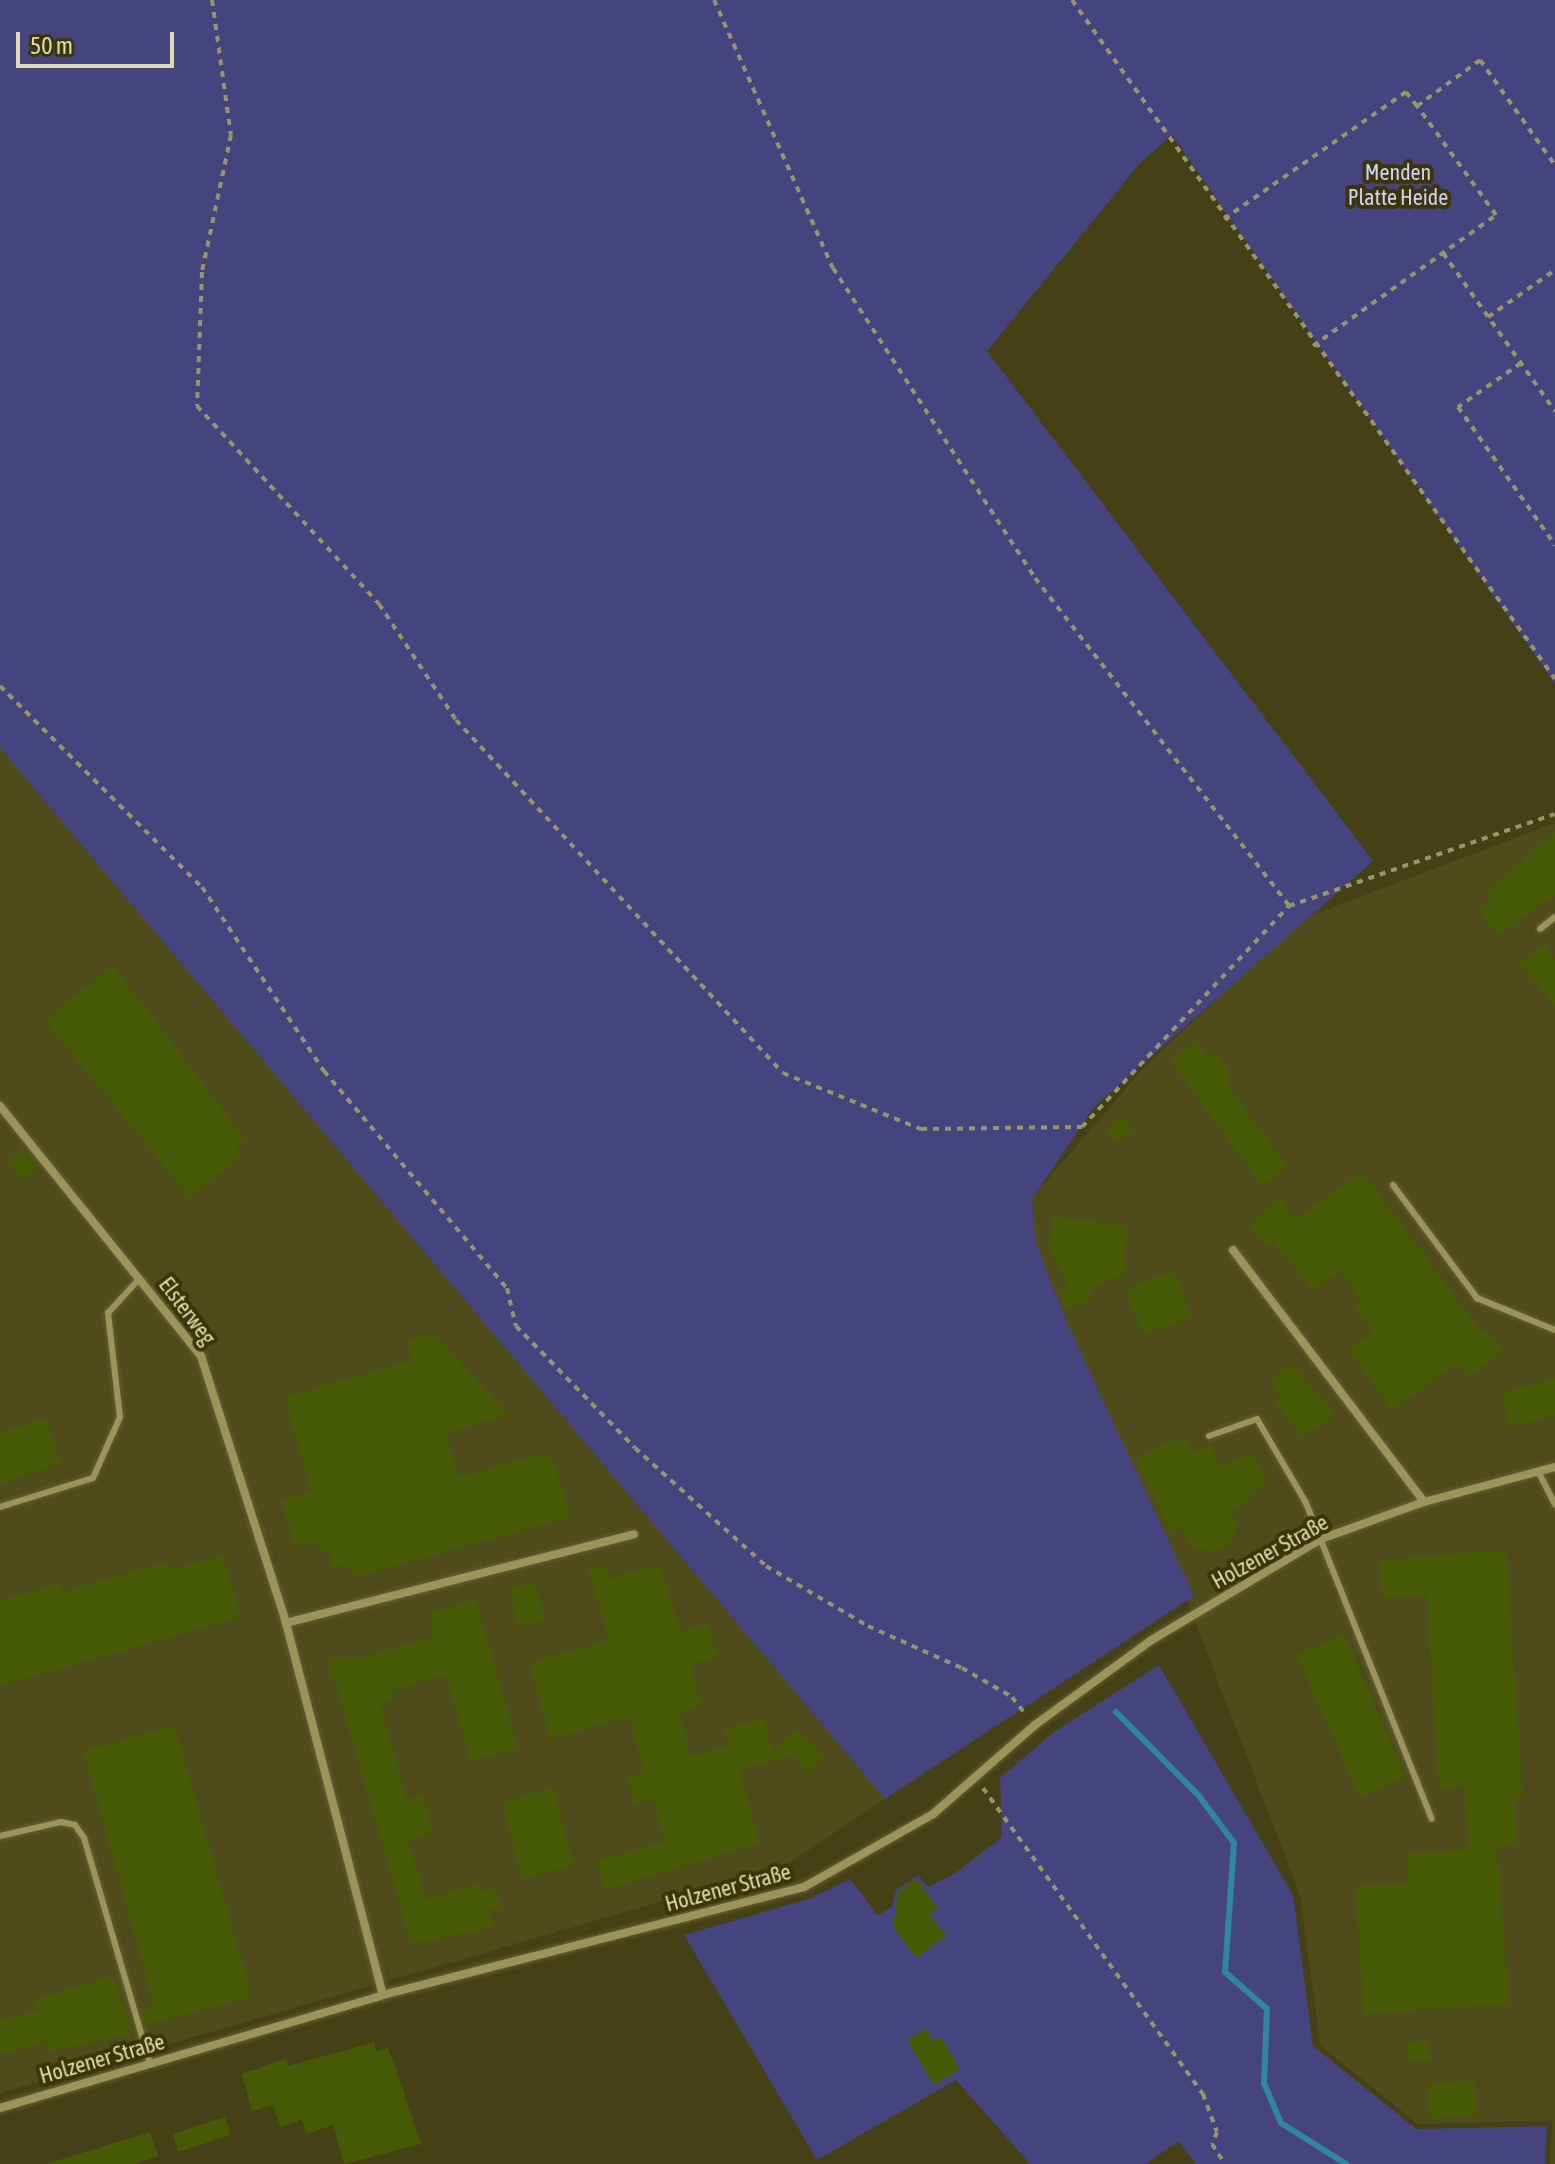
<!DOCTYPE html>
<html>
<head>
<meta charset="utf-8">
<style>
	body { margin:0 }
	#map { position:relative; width:1555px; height:2164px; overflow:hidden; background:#454015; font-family:"Asap Condensed",sans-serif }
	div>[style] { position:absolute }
	.built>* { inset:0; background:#504b1a }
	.green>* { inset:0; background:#46447e }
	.stream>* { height:6px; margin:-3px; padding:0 3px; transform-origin:3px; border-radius:3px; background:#2e86a2 }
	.building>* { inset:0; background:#465904; transform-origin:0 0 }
	.path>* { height:4px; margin-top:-2px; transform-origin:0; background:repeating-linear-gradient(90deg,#99946c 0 6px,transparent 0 12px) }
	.roads { filter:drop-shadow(0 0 2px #645f35) drop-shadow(0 0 2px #645f35) }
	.lane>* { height:6px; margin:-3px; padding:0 3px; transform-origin:3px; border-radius:3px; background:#9b955b }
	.street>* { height:8px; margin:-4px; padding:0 4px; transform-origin:4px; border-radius:4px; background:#9b955b }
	span { translate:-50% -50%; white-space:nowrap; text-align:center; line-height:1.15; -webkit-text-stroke:8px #3b3608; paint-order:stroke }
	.park-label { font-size:22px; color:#cfd1fb }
	.street-label { font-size:22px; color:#dedab3 }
	.scale { position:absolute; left:16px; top:32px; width:158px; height:36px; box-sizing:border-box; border:4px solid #dedab3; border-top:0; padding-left:10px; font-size:24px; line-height:28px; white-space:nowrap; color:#dedab3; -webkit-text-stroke:6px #3b3608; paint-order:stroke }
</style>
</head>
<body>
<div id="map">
	<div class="built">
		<i style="clip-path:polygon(0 748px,885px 1799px,785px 1866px,0 2093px)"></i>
		<i style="clip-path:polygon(1555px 823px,1555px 2164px,1550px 2164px,1552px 2121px,1418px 2124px,1320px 2045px,1300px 1895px,1164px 1541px,1028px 1241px,1032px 1198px,1146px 1065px,1304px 918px)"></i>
	</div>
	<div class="green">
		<i style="clip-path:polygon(0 0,1555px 0,1555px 684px,1172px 135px,1140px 163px,987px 351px,1373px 861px,1094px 1107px,1032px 1199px,1035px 1241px,1067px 1323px,1194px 1596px,885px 1799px,0 748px)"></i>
		<i style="clip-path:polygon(1159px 1665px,1293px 1895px,1313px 2046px,1416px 2129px,1547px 2126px,1545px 2164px,1196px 2164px,1178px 2141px,1146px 2164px,1030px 2164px,956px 2080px,817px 2160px,684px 1935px,809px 1899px,850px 1879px,878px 1916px,892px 1906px,896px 1890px,918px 1875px,928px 1887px,954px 1874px,1002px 1837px,1000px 1778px,1054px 1732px)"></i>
	</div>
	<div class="stream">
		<i style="left:1116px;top:1712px;width:118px;rotate:45.3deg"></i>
		<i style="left:1199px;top:1796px;width:59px;rotate:53.3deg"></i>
		<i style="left:1234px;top:1843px;width:129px;rotate:94deg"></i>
		<i style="left:1225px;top:1972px;width:56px;rotate:41.4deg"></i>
		<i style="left:1267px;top:2009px;width:74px;rotate:92.3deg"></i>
		<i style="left:1264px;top:2083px;width:43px;rotate:67deg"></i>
		<i style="left:1281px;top:2123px;width:77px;rotate:32.2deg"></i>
	</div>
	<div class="building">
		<i style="clip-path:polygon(1555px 832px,1555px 894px,1498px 936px,1478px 909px,1492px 899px,1487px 893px)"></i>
		<i style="clip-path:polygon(1544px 944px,1555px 959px,1555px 1005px,1518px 963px)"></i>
		<i style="clip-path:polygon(113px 965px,245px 1139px,236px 1146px,243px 1155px,189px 1197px,44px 1020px)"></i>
		<i style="clip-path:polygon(1194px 1040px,1207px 1057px,1215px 1051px,1231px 1074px,1224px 1080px,1288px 1167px,1262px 1186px,1171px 1062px)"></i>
		<i style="left:1123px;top:1116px;width:17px;height:22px;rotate:50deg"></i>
		<i style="left:23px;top:1148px;width:26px;height:21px;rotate:51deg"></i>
		<i style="clip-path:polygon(1362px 1171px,1482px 1333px,1487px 1329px,1503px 1351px,1467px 1378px,1456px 1363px,1393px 1410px,1348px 1350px,1373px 1332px,1354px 1306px,1362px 1300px,1340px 1270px,1313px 1291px,1272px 1241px,1265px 1245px,1249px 1226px,1278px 1197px,1295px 1220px)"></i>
		<i style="clip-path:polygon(1053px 1216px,1128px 1226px,1123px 1260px,1128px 1272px,1089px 1289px,1093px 1298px,1067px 1310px,1059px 1292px,1068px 1288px,1048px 1247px)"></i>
		<i style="left:1175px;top:1270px;width:50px;height:53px;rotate:70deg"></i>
		<i style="clip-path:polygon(434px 1333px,509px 1415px,446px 1433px,458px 1477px,544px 1453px,555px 1465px,571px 1517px,352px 1578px,348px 1564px,333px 1568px,329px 1553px,310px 1542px,294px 1546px,281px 1500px,311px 1491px,284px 1397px,413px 1360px,407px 1341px)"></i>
		<i style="clip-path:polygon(1292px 1364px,1335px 1414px,1302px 1438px,1274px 1400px,1281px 1394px,1270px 1380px)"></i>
		<i style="clip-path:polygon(1555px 1378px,1555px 1416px,1510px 1427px,1501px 1392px)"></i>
		<i style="clip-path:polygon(46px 1418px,61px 1463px,0 1484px,0 1433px)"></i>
		<i style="clip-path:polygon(1183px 1436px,1191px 1453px,1210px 1444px,1221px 1467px,1253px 1453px,1267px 1483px,1232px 1512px,1237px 1523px,1231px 1544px,1212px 1553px,1192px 1546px,1181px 1529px,1172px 1533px,1136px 1458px)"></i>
		<i style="clip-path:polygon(1506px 1550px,1523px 1797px,1514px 1799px,1516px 1845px,1497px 1847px,1509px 2004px,1364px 2014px,1355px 1886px,1408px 1883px,1406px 1854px,1439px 1851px,1443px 1862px,1443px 1851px,1469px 1849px,1464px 1786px,1439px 1788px,1426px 1594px,1382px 1598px,1379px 1560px)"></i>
		<i style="clip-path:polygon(223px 1555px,241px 1617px,0 1686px,0 1600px,58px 1584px,61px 1592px,165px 1562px,171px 1570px)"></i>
		<i style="clip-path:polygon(605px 1564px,608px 1579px,660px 1564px,680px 1632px,708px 1623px,717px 1657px,690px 1665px,702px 1706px,679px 1712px,691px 1756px,729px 1745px,724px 1729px,763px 1718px,773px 1751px,796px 1730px,825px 1758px,808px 1773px,793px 1755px,739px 1771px,760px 1843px,604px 1890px,597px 1861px,665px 1841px,653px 1799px,635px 1805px,627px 1778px,645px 1772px,629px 1717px,550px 1739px,529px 1663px,609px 1640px,588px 1568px)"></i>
		<i style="left:534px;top:1582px;width:39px;height:27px;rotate:73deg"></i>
		<i style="clip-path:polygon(476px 1599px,518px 1748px,471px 1762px,446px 1675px,393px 1690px,395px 1699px,380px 1704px,407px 1799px,423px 1794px,434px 1832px,408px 1840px,426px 1899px,481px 1883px,483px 1892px,496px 1888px,502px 1907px,489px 1911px,493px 1927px,411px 1944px,335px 1681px,329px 1682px,329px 1657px,363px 1657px,435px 1636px,429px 1613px)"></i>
		<i style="left:1343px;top:1634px;width:156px;height:51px;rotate:66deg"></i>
		<i style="clip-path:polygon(174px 1725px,252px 1996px,145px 2025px,140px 2008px,154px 2004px,83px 1751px)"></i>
		<i style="left:553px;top:1788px;width:80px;height:53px;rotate:75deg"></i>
		<i style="clip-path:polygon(916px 1878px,938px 1908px,929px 1914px,946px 1936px,916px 1958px,893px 1927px,898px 1892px)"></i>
		<i style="clip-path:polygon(112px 1976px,133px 2033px,50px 2052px,47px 2041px,0 2055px,0 2021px,38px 2010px,35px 1999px)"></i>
		<i style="clip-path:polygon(926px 2028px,933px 2041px,941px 2037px,960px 2069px,934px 2085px,907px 2040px)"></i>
		<i style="left:1429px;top:2041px;width:19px;height:22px;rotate:87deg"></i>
		<i style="clip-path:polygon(374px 2042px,376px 2051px,387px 2048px,393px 2059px,421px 2144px,344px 2164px,333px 2125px,307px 2134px,302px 2120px,280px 2127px,273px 2105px,252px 2111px,242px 2074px,286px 2058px,288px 2066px)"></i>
		<i style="left:1474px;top:2080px;width:35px;height:47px;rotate:85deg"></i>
		<i style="left:225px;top:2117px;width:19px;height:55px;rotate:72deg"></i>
		<i style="clip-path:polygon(150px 2132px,158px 2156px,134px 2164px,46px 2164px)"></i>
	</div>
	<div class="path">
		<i style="left:212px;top:0;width:136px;rotate:82deg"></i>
		<i style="left:231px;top:135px;width:140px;rotate:102deg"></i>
		<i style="left:202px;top:272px;width:134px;rotate:92.1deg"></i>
		<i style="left:197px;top:406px;width:269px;rotate:47.4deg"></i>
		<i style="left:379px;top:604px;width:139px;rotate:56.4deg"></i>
		<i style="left:456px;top:720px;width:481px;rotate:47.2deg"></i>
		<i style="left:783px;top:1073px;width:149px;rotate:22.1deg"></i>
		<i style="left:921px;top:1129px;width:161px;rotate:-0.7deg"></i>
		<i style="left:1082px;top:1127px;width:303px;rotate:-46.9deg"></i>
		<i style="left:1289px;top:906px;width:281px;rotate:-19.1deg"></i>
		<i style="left:714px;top:0;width:293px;rotate:66.1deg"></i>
		<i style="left:833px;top:268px;width:370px;rotate:56.9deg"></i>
		<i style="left:1035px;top:578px;width:415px;rotate:52.2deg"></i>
		<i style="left:1072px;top:0;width:833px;rotate:54.57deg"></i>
		<i style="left:1224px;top:219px;width:222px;rotate:-34.9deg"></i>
		<i style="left:1406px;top:92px;width:18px;rotate:52deg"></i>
		<i style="left:1443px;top:253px;width:194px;rotate:54.7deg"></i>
		<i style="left:1488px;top:317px;width:82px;rotate:-35deg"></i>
		<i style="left:1313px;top:346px;width:225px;rotate:-35.6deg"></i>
		<i style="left:1496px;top:215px;width:135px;rotate:-125.9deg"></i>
		<i style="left:1417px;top:106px;width:78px;rotate:-36.1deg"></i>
		<i style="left:1480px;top:60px;width:129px;rotate:54.5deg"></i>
		<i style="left:1521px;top:363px;width:77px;rotate:145.1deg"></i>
		<i style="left:1458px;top:407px;width:169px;rotate:54.9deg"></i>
		<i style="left:0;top:686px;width:285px;rotate:44.9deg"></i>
		<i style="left:202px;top:887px;width:221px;rotate:56.5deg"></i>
		<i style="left:324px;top:1071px;width:284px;rotate:49.9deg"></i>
		<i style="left:507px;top:1288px;width:39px;rotate:77deg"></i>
		<i style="left:516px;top:1326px;width:170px;rotate:45.7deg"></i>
		<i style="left:635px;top:1448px;width:176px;rotate:42deg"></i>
		<i style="left:766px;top:1566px;width:118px;rotate:30.5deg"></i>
		<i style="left:868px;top:1626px;width:103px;rotate:24.1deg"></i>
		<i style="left:962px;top:1668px;width:58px;rotate:30.1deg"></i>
		<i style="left:1012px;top:1697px;width:23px;rotate:52deg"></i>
		<i style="left:983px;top:1788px;width:377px;rotate:54.3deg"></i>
		<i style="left:1203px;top:2094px;width:40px;rotate:69.8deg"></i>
		<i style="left:1217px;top:2132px;width:13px;rotate:113deg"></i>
		<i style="left:1212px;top:2144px;width:24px;rotate:57deg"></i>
	</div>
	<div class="roads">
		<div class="lane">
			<i style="left:1540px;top:929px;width:19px;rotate:-39deg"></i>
			<i style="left:1393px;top:1185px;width:141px;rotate:53.4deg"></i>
			<i style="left:1477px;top:1298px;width:84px;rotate:22.3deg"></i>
			<i style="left:1209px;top:1436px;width:51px;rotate:-19.5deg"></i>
			<i style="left:1257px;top:1419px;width:97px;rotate:59.7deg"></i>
			<i style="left:1306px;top:1503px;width:340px;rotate:68.3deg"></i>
			<i style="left:1538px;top:1471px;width:38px;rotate:63deg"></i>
			<i style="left:0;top:1507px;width:97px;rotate:-17.3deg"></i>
			<i style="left:93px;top:1478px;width:67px;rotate:-66.1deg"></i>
			<i style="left:120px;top:1417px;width:105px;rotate:-96.6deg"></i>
			<i style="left:108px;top:1313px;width:46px;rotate:-47.6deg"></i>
			<i style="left:0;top:1836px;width:63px;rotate:-12.9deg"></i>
			<i style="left:61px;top:1822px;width:14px;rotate:12deg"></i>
			<i style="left:75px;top:1825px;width:16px;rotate:55deg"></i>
			<i style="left:84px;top:1838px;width:234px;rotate:73.7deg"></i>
		</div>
		<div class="street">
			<i style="left:0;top:1106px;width:321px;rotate:51.2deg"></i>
			<i style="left:201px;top:1356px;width:280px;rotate:72.3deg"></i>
			<i style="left:286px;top:1623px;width:384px;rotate:75.4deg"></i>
			<i style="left:1233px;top:1250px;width:316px;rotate:52.8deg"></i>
			<i style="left:286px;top:1623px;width:359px;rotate:-14.3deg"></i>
			<i style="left:0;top:2108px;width:399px;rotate:-16.4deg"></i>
			<i style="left:383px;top:1995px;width:435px;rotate:-14.4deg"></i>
			<i style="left:804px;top:1887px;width:148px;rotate:-29.5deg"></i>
			<i style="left:933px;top:1814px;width:135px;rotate:-41.1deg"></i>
			<i style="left:1035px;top:1725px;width:142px;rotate:-36.1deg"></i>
			<i style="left:1150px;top:1641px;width:199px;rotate:-30.8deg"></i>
			<i style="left:1321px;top:1539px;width:109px;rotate:-19.8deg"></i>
			<i style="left:1424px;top:1502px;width:136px;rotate:-15deg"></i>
		</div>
	</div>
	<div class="park-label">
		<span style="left:1398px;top:185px">Menden<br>Platte Heide</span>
	</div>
	<div class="street-label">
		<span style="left:187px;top:1311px;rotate:53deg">Elsterweg</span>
		<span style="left:1270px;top:1552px;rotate:-29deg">Holzener Straße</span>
		<span style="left:728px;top:1888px;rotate:-15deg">Holzener Straße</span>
		<span style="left:102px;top:2059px;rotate:-16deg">Holzener Straße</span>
	</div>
	<div class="scale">50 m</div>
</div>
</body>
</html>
